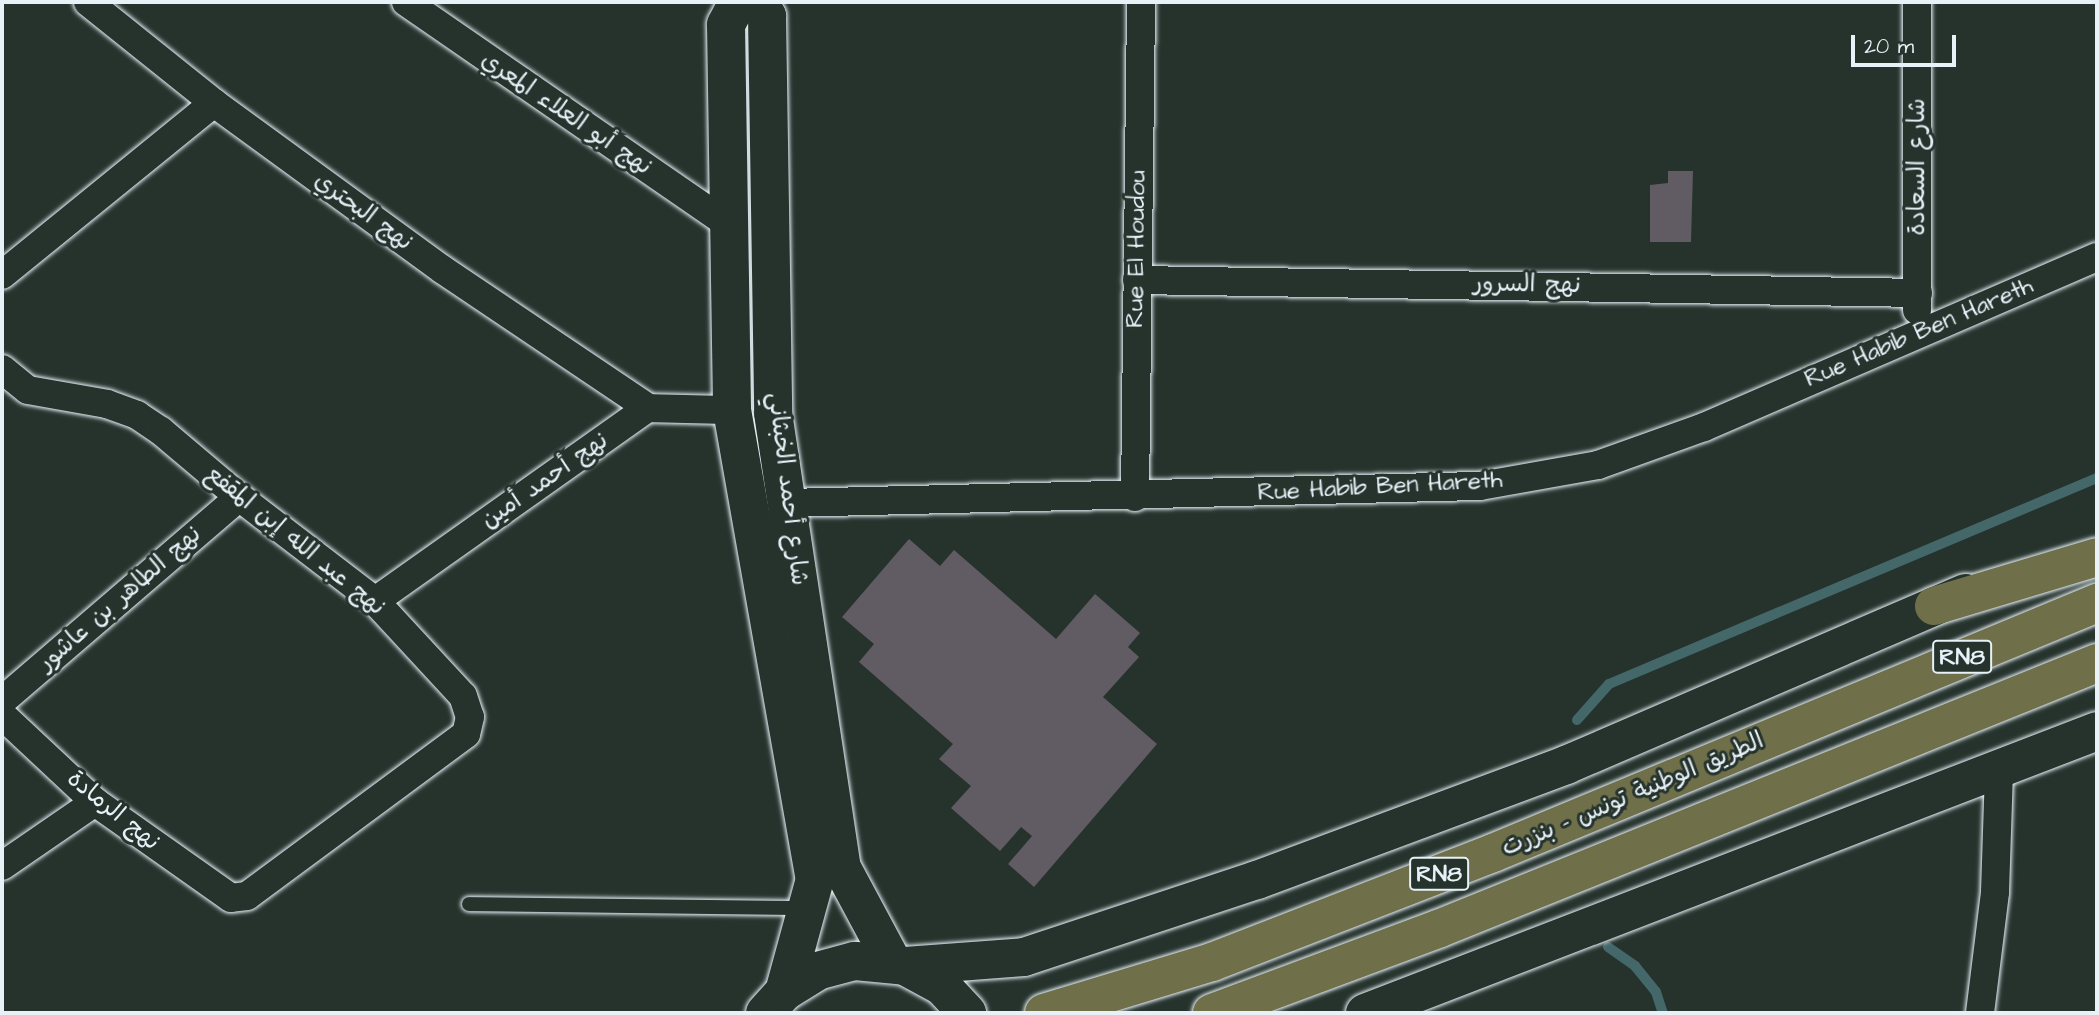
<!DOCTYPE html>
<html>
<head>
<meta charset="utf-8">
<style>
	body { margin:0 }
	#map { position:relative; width:2099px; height:1015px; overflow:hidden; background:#26332d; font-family:"Architects Daughter","Playpen Sans Arabic",sans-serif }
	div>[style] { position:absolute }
	.stream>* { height:10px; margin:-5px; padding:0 5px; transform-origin:5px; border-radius:5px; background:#446869 }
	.building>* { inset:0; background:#615b63 }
	.roads { filter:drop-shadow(0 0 2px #e8f1f8) drop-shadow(0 0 2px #e8f1f8) }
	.lane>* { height:14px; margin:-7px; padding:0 7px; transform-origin:7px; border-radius:7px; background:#26332d }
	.street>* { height:28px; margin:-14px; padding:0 14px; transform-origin:14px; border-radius:14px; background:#26332d }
	.secondary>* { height:38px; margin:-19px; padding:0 19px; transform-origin:19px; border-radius:19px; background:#26332d }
	.highway>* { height:38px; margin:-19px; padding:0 19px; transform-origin:19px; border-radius:19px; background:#6f704a }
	span { translate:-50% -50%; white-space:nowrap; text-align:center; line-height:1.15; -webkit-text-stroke:6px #26332d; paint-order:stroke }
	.shield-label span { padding:2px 5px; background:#26332d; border:2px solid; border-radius:5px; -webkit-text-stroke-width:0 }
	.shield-label { font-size:23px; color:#e8f1f8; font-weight:700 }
	.street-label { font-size:24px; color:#e8f1f8 }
	.frame { position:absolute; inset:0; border:4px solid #e8f1f8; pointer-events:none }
	.scale { position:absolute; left:1851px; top:35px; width:105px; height:32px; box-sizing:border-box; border:4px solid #e8f1f8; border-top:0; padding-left:9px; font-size:21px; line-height:24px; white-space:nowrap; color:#e8f1f8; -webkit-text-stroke:5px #26332d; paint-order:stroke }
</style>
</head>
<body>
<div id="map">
	<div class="stream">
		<i style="left:1577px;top:720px;width:48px;rotate:-48.4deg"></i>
		<i style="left:1609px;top:684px;width:530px;rotate:-22.89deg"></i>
		<i style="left:1608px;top:947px;width:33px;rotate:35deg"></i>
		<i style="left:1635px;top:966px;width:33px;rotate:51deg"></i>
		<i style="left:1656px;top:992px;width:22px;rotate:72deg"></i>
	</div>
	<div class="building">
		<i style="clip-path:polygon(1668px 171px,1693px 171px,1691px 242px,1650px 242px,1650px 185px,1668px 183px)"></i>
		<i style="clip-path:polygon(909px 539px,940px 566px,954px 550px,1056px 639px,1095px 594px,1140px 633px,1128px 647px,1139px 657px,1103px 697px,1157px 744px,1034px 887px,1008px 864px,1032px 836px,1021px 827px,1000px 851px,951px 808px,971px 786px,939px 759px,953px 744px,859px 662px,874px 644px,842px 617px)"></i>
	</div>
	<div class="roads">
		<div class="lane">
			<i style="left:469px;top:904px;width:337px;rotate:0.7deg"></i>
		</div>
		<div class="street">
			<i style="left:88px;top:2px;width:161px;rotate:38.7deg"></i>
			<i style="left:214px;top:103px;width:283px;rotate:36.1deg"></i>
			<i style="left:443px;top:270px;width:247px;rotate:33.9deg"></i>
			<i style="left:406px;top:2px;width:391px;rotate:34.6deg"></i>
			<i style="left:1917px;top:2px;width:308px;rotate:90deg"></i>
			<i style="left:2px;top:275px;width:273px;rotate:-39.1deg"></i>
			<i style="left:1137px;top:280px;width:781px;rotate:0.95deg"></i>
			<i style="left:2px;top:369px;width:33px;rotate:39deg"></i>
			<i style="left:28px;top:390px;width:80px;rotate:10deg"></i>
			<i style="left:107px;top:404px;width:32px;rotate:20deg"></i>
			<i style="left:137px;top:415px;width:29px;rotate:34deg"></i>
			<i style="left:161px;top:431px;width:102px;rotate:40.2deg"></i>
			<i style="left:239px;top:497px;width:171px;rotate:37.4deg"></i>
			<i style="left:375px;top:601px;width:129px;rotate:47.2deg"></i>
			<i style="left:463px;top:696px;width:22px;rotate:72deg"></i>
			<i style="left:470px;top:717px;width:17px;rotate:103deg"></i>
			<i style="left:466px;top:734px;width:272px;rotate:143.5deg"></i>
			<i style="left:247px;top:896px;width:16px;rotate:173deg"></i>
			<i style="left:231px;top:898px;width:166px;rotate:-144.8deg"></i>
			<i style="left:95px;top:802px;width:127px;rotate:-136.9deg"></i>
			<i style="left:1135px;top:497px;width:495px;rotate:-89.3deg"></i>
			<i style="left:787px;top:503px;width:693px;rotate:-1.41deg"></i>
			<i style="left:1480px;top:486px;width:120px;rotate:-10.1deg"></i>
			<i style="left:1598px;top:465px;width:113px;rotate:-19.7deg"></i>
			<i style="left:1704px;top:427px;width:428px;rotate:-23.4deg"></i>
			<i style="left:375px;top:601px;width:334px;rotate:-35.3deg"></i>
			<i style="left:648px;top:408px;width:84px;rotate:1.4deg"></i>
			<i style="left:2px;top:701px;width:313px;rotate:-40.7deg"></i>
			<i style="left:2px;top:866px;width:113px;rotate:-34.5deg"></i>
			<i style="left:1980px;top:1013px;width:122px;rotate:-82.9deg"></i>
			<i style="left:1995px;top:892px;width:121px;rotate:-88.1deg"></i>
		</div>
		<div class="secondary">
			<i style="left:738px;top:2px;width:26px;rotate:118deg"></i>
			<i style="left:726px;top:25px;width:385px;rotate:89.1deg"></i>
			<i style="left:732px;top:410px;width:476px;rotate:80deg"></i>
			<i style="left:815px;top:879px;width:117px;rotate:105.3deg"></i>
			<i style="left:758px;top:2px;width:17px;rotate:57deg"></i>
			<i style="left:767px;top:16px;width:397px;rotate:89.1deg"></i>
			<i style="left:773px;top:413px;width:460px;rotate:81.4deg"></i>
			<i style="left:842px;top:868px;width:108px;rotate:61.8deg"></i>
			<i style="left:905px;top:966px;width:119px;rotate:-4.3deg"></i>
			<i style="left:1024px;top:957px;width:245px;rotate:-18.3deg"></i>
			<i style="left:1257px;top:880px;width:330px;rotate:-20.4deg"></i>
			<i style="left:1566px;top:765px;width:435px;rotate:-23.3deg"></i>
			<i style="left:765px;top:1013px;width:28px;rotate:-48deg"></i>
			<i style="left:784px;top:992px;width:39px;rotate:-32deg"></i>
			<i style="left:817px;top:971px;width:39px;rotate:-15deg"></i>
			<i style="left:855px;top:961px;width:50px;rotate:5.7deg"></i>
			<i style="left:905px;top:966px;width:42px;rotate:28.4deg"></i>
			<i style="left:942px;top:986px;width:37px;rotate:47deg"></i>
			<i style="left:1365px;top:1013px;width:784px;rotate:-21.07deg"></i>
		</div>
		<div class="highway">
			<i style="left:1934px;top:606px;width:170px;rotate:-16.7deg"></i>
			<i style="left:1044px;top:1013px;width:176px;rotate:-16.9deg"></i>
			<i style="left:1212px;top:962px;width:301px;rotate:-21.2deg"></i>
			<i style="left:1493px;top:853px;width:654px;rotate:-22.49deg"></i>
			<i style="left:1212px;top:1013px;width:241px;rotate:-20.4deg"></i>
			<i style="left:1438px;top:929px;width:711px;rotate:-21.98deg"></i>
		</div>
	</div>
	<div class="shield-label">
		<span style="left:1962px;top:657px">RN8</span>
		<span style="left:1439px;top:874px">RN8</span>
	</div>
	<div class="street-label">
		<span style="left:566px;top:114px;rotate:34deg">نهج أبو العلاء المعري</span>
		<span style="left:1918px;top:167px;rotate:-90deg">شارع السعادة</span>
		<span style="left:363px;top:212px;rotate:36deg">نهج البحتري</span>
		<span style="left:1137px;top:249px;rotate:-89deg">Rue El Houdou</span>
		<span style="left:1527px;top:285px;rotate:1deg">نهج السرور</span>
		<span style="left:1919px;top:333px;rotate:-23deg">Rue Habib Ben Hareth</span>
		<span style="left:545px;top:481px;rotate:-35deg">نهج أحمد أمين</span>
		<span style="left:1380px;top:487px;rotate:-3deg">Rue Habib Ben Hareth</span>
		<span style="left:787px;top:489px;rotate:83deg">شارع أحمد الخبثاني</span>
		<span style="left:295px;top:541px;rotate:39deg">نهج عبد الله إبن المقفع</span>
		<span style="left:120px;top:599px;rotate:-41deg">نهج الطاهر بن عاشور</span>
		<span style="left:1633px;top:795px;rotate:-23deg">الطريق الوطنية تونس - بنزرت</span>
		<span style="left:113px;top:811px;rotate:39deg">نهج الرمادة</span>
	</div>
	<div class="frame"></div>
	<div class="scale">20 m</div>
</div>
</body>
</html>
